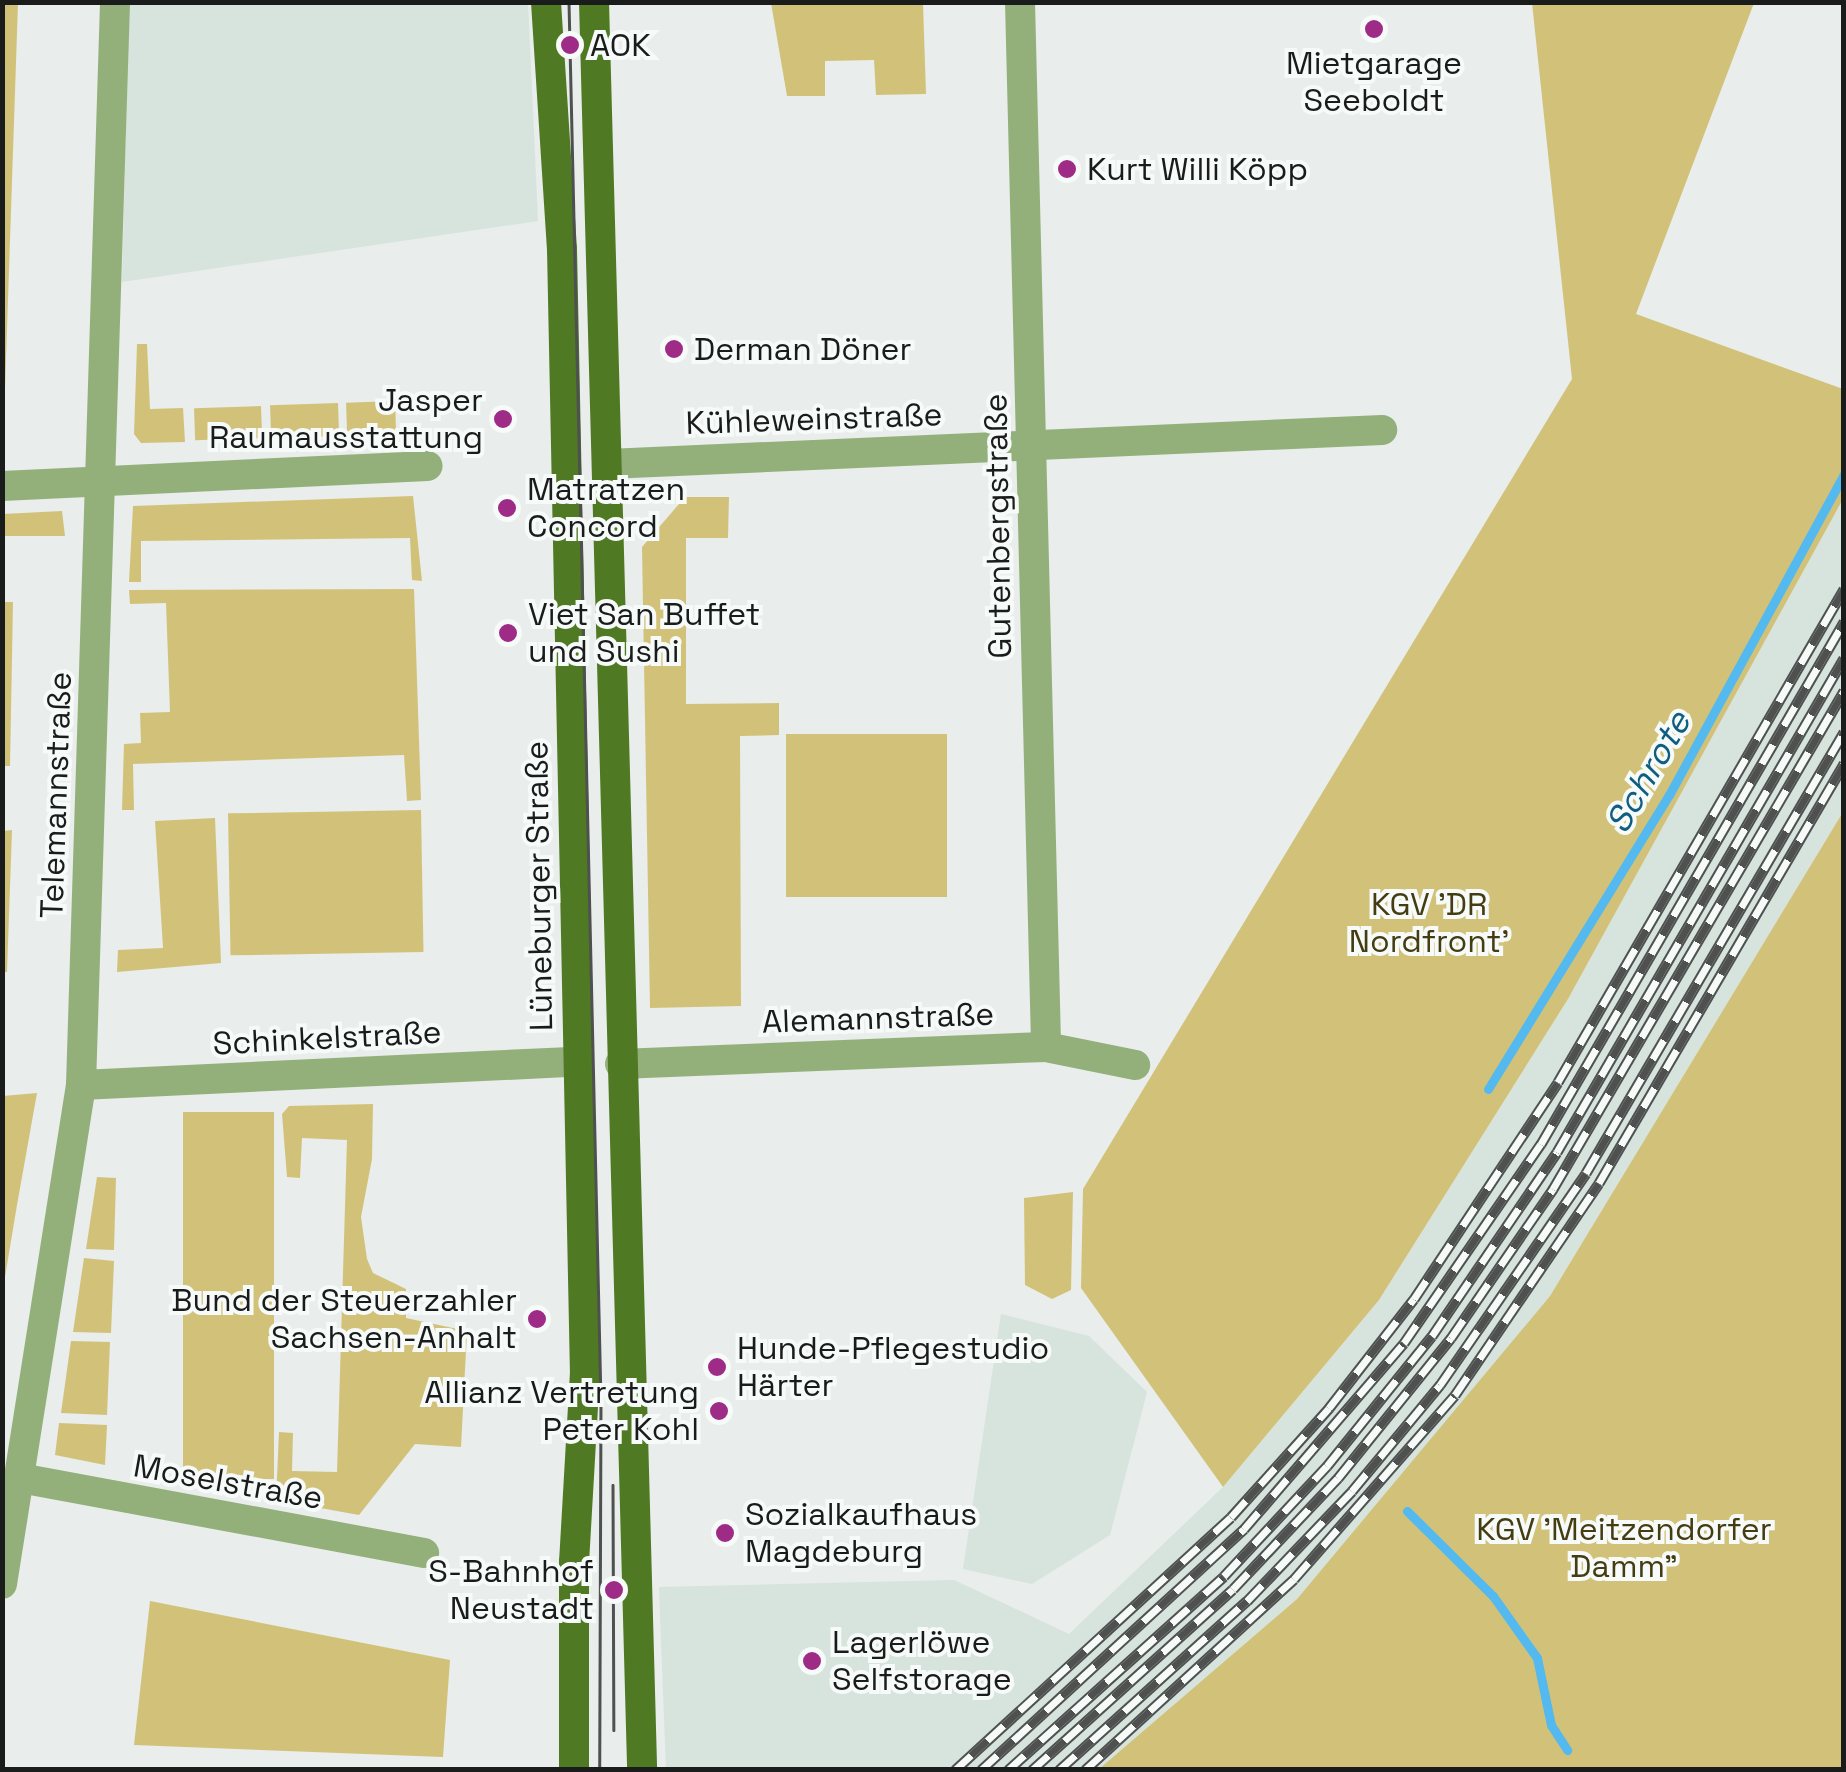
<!DOCTYPE html>
<html>
<head>
<meta charset="utf-8">
<style>
	body { margin:0 }
	#map { position:relative; width:1846px; height:1772px; overflow:hidden; background:#e9edeb; font-family:"Space Grotesk",sans-serif }
	div>[style] { position:absolute }
	.built>* { inset:0; background:#d7e3dd }
	.green>* { inset:0; background:#d2c279; transform-origin:0 0 }
	.stream>* { height:9px; margin:-4.5px; padding:0 4.5px; transform-origin:4.5px; border-radius:4.5px; background:#53b9ee }
	.minor>* { height:30px; margin:-15px; padding:0 15px; transform-origin:15px; border-radius:15px; background:#93b07b }
	.major>* { height:30px; margin:-15px; padding:0 15px; transform-origin:15px; border-radius:15px; background:#507923 }
	.tram>* { height:2.5px; margin:-1.25px; padding:0 1.25px; transform-origin:1.25px; border-radius:1.25px; background:#4e5150 }
	.rail>* { height:11px; margin-top:-5.5px; transform-origin:0; background:repeating-linear-gradient(90deg,#f6faf8 0 22px,#4e5150 0 44px); box-sizing:border-box; border-block:2px solid #4e5150 }
	.dots>* { width:28px; height:28px; translate:-50% -50%; box-sizing:border-box; border:5px solid #f6faf8; border-radius:50% }
	span { translate:-50% -50%; white-space:nowrap; text-align:center; line-height:1.15; -webkit-text-stroke:8px #f6faf8; paint-order:stroke }
	.poi-label { font-size:32px; color:#1a1c1b }
	.left { translate:0 -50%; text-align:left }
	.right { translate:-100% -50%; text-align:right }
	.street-label { font-size:32px; color:#1a1c1b }
	.park-label { font-size:32px; color:#453c12 }
	.water-label { font-size:35px; color:#0f5e82; font-style:italic }
	.frame { position:absolute; inset:0; border:5px solid #1a1c1b; pointer-events:none }
</style>
</head>
<body>
<div id="map">
	<div class="built">
		<i style="clip-path:polygon(129px 3px,528px 3px,538px 221px,122px 282px)"></i>
		<i style="clip-path:polygon(1843px 499px,1843px 812px,1550px 1296px,1297px 1599px,1099px 1769px,666px 1770px,659px 1587px,954px 1580px,1069px 1634px,1223px 1487px,1379px 1300px,1568px 999px)"></i>
		<i style="clip-path:polygon(1001px 1314px,1089px 1336px,1147px 1392px,1110px 1535px,1032px 1584px,963px 1569px)"></i>
	</div>
	<div class="green">
		<i style="clip-path:polygon(2px 3px,18px 3px,3px 448px,2px 448px)"></i>
		<i style="clip-path:polygon(771px 3px,923px 3px,926px 94px,876px 95px,874px 60px,825px 61px,825px 96px,787px 96px)"></i>
		<i style="clip-path:polygon(1532px 3px,1754px 3px,1636px 314px,1843px 389px,1843px 499px,1568px 999px,1379px 1300px,1223px 1487px,1081px 1288px,1083px 1189px,1572px 379px)"></i>
		<i style="clip-path:polygon(137px 344px,147px 344px,150px 409px,183px 408px,185px 442px,141px 443px,134px 434px)"></i>
		<i style="left:395px;top:401px;width:33px;height:49px;rotate:88deg"></i>
		<i style="left:338px;top:403px;width:33px;height:68px;rotate:88deg"></i>
		<i style="left:261px;top:406px;width:32px;height:67px;rotate:88deg"></i>
		<i style="clip-path:polygon(413px 496px,422px 581px,412px 580px,410px 538px,141px 541px,141px 582px,129px 582px,133px 506px)"></i>
		<i style="clip-path:polygon(685px 497px,729px 497px,728px 538px,686px 538px,686px 704px,779px 703px,779px 735px,740px 736px,741px 1006px,650px 1008px,642px 547px)"></i>
		<i style="clip-path:polygon(62px 511px,65px 536px,3px 536px,3px 514px)"></i>
		<i style="clip-path:polygon(414px 589px,421px 800px,407px 801px,404px 755px,133px 764px,134px 810px,122px 810px,124px 744px,141px 743px,140px 713px,170px 712px,166px 603px,130px 604px,129px 590px)"></i>
		<i style="clip-path:polygon(2px 602px,13px 602px,10px 766px,3px 766px)"></i>
		<i style="left:786px;top:734px;width:161px;height:163px"></i>
		<i style="left:421px;top:810px;width:142px;height:193px;rotate:89deg"></i>
		<i style="clip-path:polygon(1843px 812px,1843px 1769px,1099px 1769px,1297px 1599px,1550px 1296px)"></i>
		<i style="clip-path:polygon(215px 818px,221px 963px,117px 972px,118px 950px,163px 948px,155px 821px)"></i>
		<i style="clip-path:polygon(12px 830px,7px 972px,3px 972px,3px 831px)"></i>
		<i style="clip-path:polygon(37px 1093px,17px 1205px,3px 1289px,3px 1096px)"></i>
		<i style="clip-path:polygon(373px 1104px,372px 1159px,361px 1217px,367px 1259px,373px 1273px,406px 1289px,406px 1318px,467px 1331px,461px 1447px,415px 1444px,359px 1515px,276px 1500px,279px 1432px,293px 1433px,292px 1471px,337px 1472px,347px 1140px,302px 1138px,300px 1178px,287px 1177px,282px 1114px,289px 1106px)"></i>
		<i style="left:183px;top:1112px;width:91px;height:367px"></i>
		<i style="clip-path:polygon(97px 1177px,116px 1178px,114px 1250px,86px 1249px)"></i>
		<i style="clip-path:polygon(1073px 1192px,1071px 1290px,1052px 1299px,1025px 1285px,1024px 1198px)"></i>
		<i style="clip-path:polygon(84px 1258px,114px 1261px,111px 1333px,73px 1332px)"></i>
		<i style="clip-path:polygon(71px 1341px,110px 1342px,107px 1415px,61px 1413px)"></i>
		<i style="clip-path:polygon(59px 1423px,107px 1425px,105px 1465px,55px 1455px)"></i>
		<i style="clip-path:polygon(150px 1601px,450px 1660px,443px 1757px,134px 1745px)"></i>
	</div>
	<div class="stream">
		<i style="left:1488px;top:1089px;width:345px;rotate:-58.4deg"></i>
		<i style="left:1669px;top:795px;width:366px;rotate:-61.4deg"></i>
		<i style="left:1407px;top:1511px;width:121px;rotate:44.7deg"></i>
		<i style="left:1493px;top:1596px;width:76px;rotate:54.6deg"></i>
		<i style="left:1537px;top:1658px;width:68px;rotate:78.2deg"></i>
		<i style="left:1551px;top:1725px;width:30px;rotate:57deg"></i>
	</div>
	<div class="minor">
		<i style="left:1020px;top:2px;width:1045px;rotate:88.57deg"></i>
		<i style="left:608px;top:464px;width:775px;rotate:-2.52deg"></i>
		<i style="left:2px;top:486px;width:426px;rotate:-2.7deg"></i>
		<i style="left:620px;top:1064px;width:426px;rotate:-2.3deg"></i>
		<i style="left:1046px;top:1047px;width:91px;rotate:11.4deg"></i>
		<i style="left:81px;top:1085px;width:496px;rotate:-2.7deg"></i>
		<i style="left:20px;top:1478px;width:411px;rotate:10.5deg"></i>
		<i style="left:2px;top:1584px;width:505px;rotate:-81deg"></i>
		<i style="left:81px;top:1085px;width:1084px;rotate:-88.2deg"></i>
	</div>
	<div class="major">
		<i style="left:546px;top:2px;width:248px;rotate:86.3deg"></i>
		<i style="left:562px;top:249px;width:1123px;rotate:88.83deg"></i>
		<i style="left:585px;top:1372px;width:190px;rotate:93.3deg"></i>
		<i style="left:574px;top:1562px;width:208px;rotate:90deg"></i>
		<i style="left:594px;top:2px;width:1769px;rotate:88.44deg"></i>
	</div>
	<div class="tram">
		<i style="left:569px;top:2px;width:1399px;rotate:88.69deg"></i>
		<i style="left:601px;top:1401px;width:369px;rotate:90.2deg"></i>
		<i style="left:613px;top:1485px;width:245px;rotate:89.8deg"></i>
	</div>
	<div class="rail">
		<i style="left:955px;top:1770px;width:374px;rotate:-42.5deg"></i>
		<i style="left:1231px;top:1517px;width:147px;rotate:-48deg"></i>
		<i style="left:1329px;top:1408px;width:138px;rotate:-52.1deg"></i>
		<i style="left:1414px;top:1299px;width:260px;rotate:-56.4deg"></i>
		<i style="left:1558px;top:1082px;width:570px;rotate:-59.88deg"></i>
		<i style="left:981px;top:1770px;width:357px;rotate:-42.5deg"></i>
		<i style="left:1244px;top:1529px;width:245px;rotate:-49.3deg"></i>
		<i style="left:1404px;top:1343px;width:242px;rotate:-55.5deg"></i>
		<i style="left:1541px;top:1144px;width:604px;rotate:-59.87deg"></i>
		<i style="left:1008px;top:1770px;width:290px;rotate:-41.9deg"></i>
		<i style="left:1224px;top:1576px;width:151px;rotate:-46.9deg"></i>
		<i style="left:1327px;top:1466px;width:167px;rotate:-51.1deg"></i>
		<i style="left:1432px;top:1336px;width:222px;rotate:-55.8deg"></i>
		<i style="left:1557px;top:1152px;width:571px;rotate:-59.84deg"></i>
		<i style="left:1032px;top:1770px;width:270px;rotate:-42deg"></i>
		<i style="left:1233px;top:1589px;width:153px;rotate:-46.6deg"></i>
		<i style="left:1338px;top:1478px;width:180px;rotate:-51.1deg"></i>
		<i style="left:1451px;top:1338px;width:181px;rotate:-55.6deg"></i>
		<i style="left:1553px;top:1189px;width:577px;rotate:-59.7deg"></i>
		<i style="left:1059px;top:1770px;width:253px;rotate:-42deg"></i>
		<i style="left:1247px;top:1601px;width:152px;rotate:-46.3deg"></i>
		<i style="left:1352px;top:1491px;width:138px;rotate:-50.3deg"></i>
		<i style="left:1440px;top:1385px;width:257px;rotate:-55.4deg"></i>
		<i style="left:1586px;top:1173px;width:511px;rotate:-59.67deg"></i>
		<i style="left:1085px;top:1770px;width:283px;rotate:-42.4deg"></i>
		<i style="left:1294px;top:1579px;width:244px;rotate:-48.8deg"></i>
		<i style="left:1455px;top:1395px;width:256px;rotate:-55.8deg"></i>
		<i style="left:1599px;top:1183px;width:486px;rotate:-59.7deg"></i>
	</div>
	<div class="dots">
		<i style="left:1374px;top:29px;background:#9e2b86"></i>
		<i style="left:570px;top:45px;background:#9e2b86"></i>
		<i style="left:1067px;top:169px;background:#9e2b86"></i>
		<i style="left:674px;top:349px;background:#9e2b86"></i>
		<i style="left:503px;top:419px;background:#9e2b86"></i>
		<i style="left:507px;top:508px;background:#9e2b86"></i>
		<i style="left:508px;top:633px;background:#9e2b86"></i>
		<i style="left:537px;top:1319px;background:#9e2b86"></i>
		<i style="left:717px;top:1367px;background:#9e2b86"></i>
		<i style="left:719px;top:1411px;background:#9e2b86"></i>
		<i style="left:725px;top:1533px;background:#9e2b86"></i>
		<i style="left:614px;top:1590px;background:#9e2b86"></i>
		<i style="left:812px;top:1661px;background:#9e2b86"></i>
	</div>
	<div class="poi-label">
		<span class="left" style="left:590px;top:45px">AOK</span>
		<span style="left:1374px;top:82px">Mietgarage<br>Seeboldt</span>
		<span class="left" style="left:1087px;top:169px">Kurt Willi Köpp</span>
		<span class="left" style="left:694px;top:349px">Derman Döner</span>
		<span class="right" style="left:483px;top:419px">Jasper<br>Raumausstattung</span>
		<span class="left" style="left:527px;top:508px">Matratzen<br>Concord</span>
		<span class="left" style="left:528px;top:633px">Viet San Buffet<br>und Sushi</span>
		<span class="right" style="left:517px;top:1319px">Bund der Steuerzahler<br>Sachsen-Anhalt</span>
		<span class="left" style="left:737px;top:1367px">Hunde-Pflegestudio<br>Härter</span>
		<span class="right" style="left:699px;top:1411px">Allianz Vertretung<br>Peter Kohl</span>
		<span class="left" style="left:745px;top:1533px">Sozialkaufhaus<br>Magdeburg</span>
		<span class="right" style="left:594px;top:1590px">S-Bahnhof<br>Neustadt</span>
		<span class="left" style="left:832px;top:1661px">Lagerlöwe<br>Selfstorage</span>
	</div>
	<div class="street-label">
		<span style="left:814px;top:419px;rotate:-2deg">Kühleweinstraße</span>
		<span style="left:998px;top:526px;rotate:-91deg">Gutenbergstraße</span>
		<span style="left:56px;top:795px;rotate:-88deg">Telemannstraße</span>
		<span style="left:539px;top:886px;rotate:-91deg">Lüneburger Straße</span>
		<span style="left:878px;top:1018px;rotate:-2deg">Alemannstraße</span>
		<span style="left:327px;top:1038px;rotate:-3deg">Schinkelstraße</span>
		<span style="left:228px;top:1482px;rotate:10deg">Moselstraße</span>
	</div>
	<div class="park-label">
		<span style="left:1429px;top:923px">KGV 'DR<br>Nordfront'</span>
		<span style="left:1624px;top:1548px">KGV 'Meitzendorfer<br>Damm"</span>
	</div>
	<div class="water-label">
		<span style="left:1648px;top:772px;rotate:-60deg">Schrote</span>
	</div>
	<div class="frame"></div>
</div>
</body>
</html>
